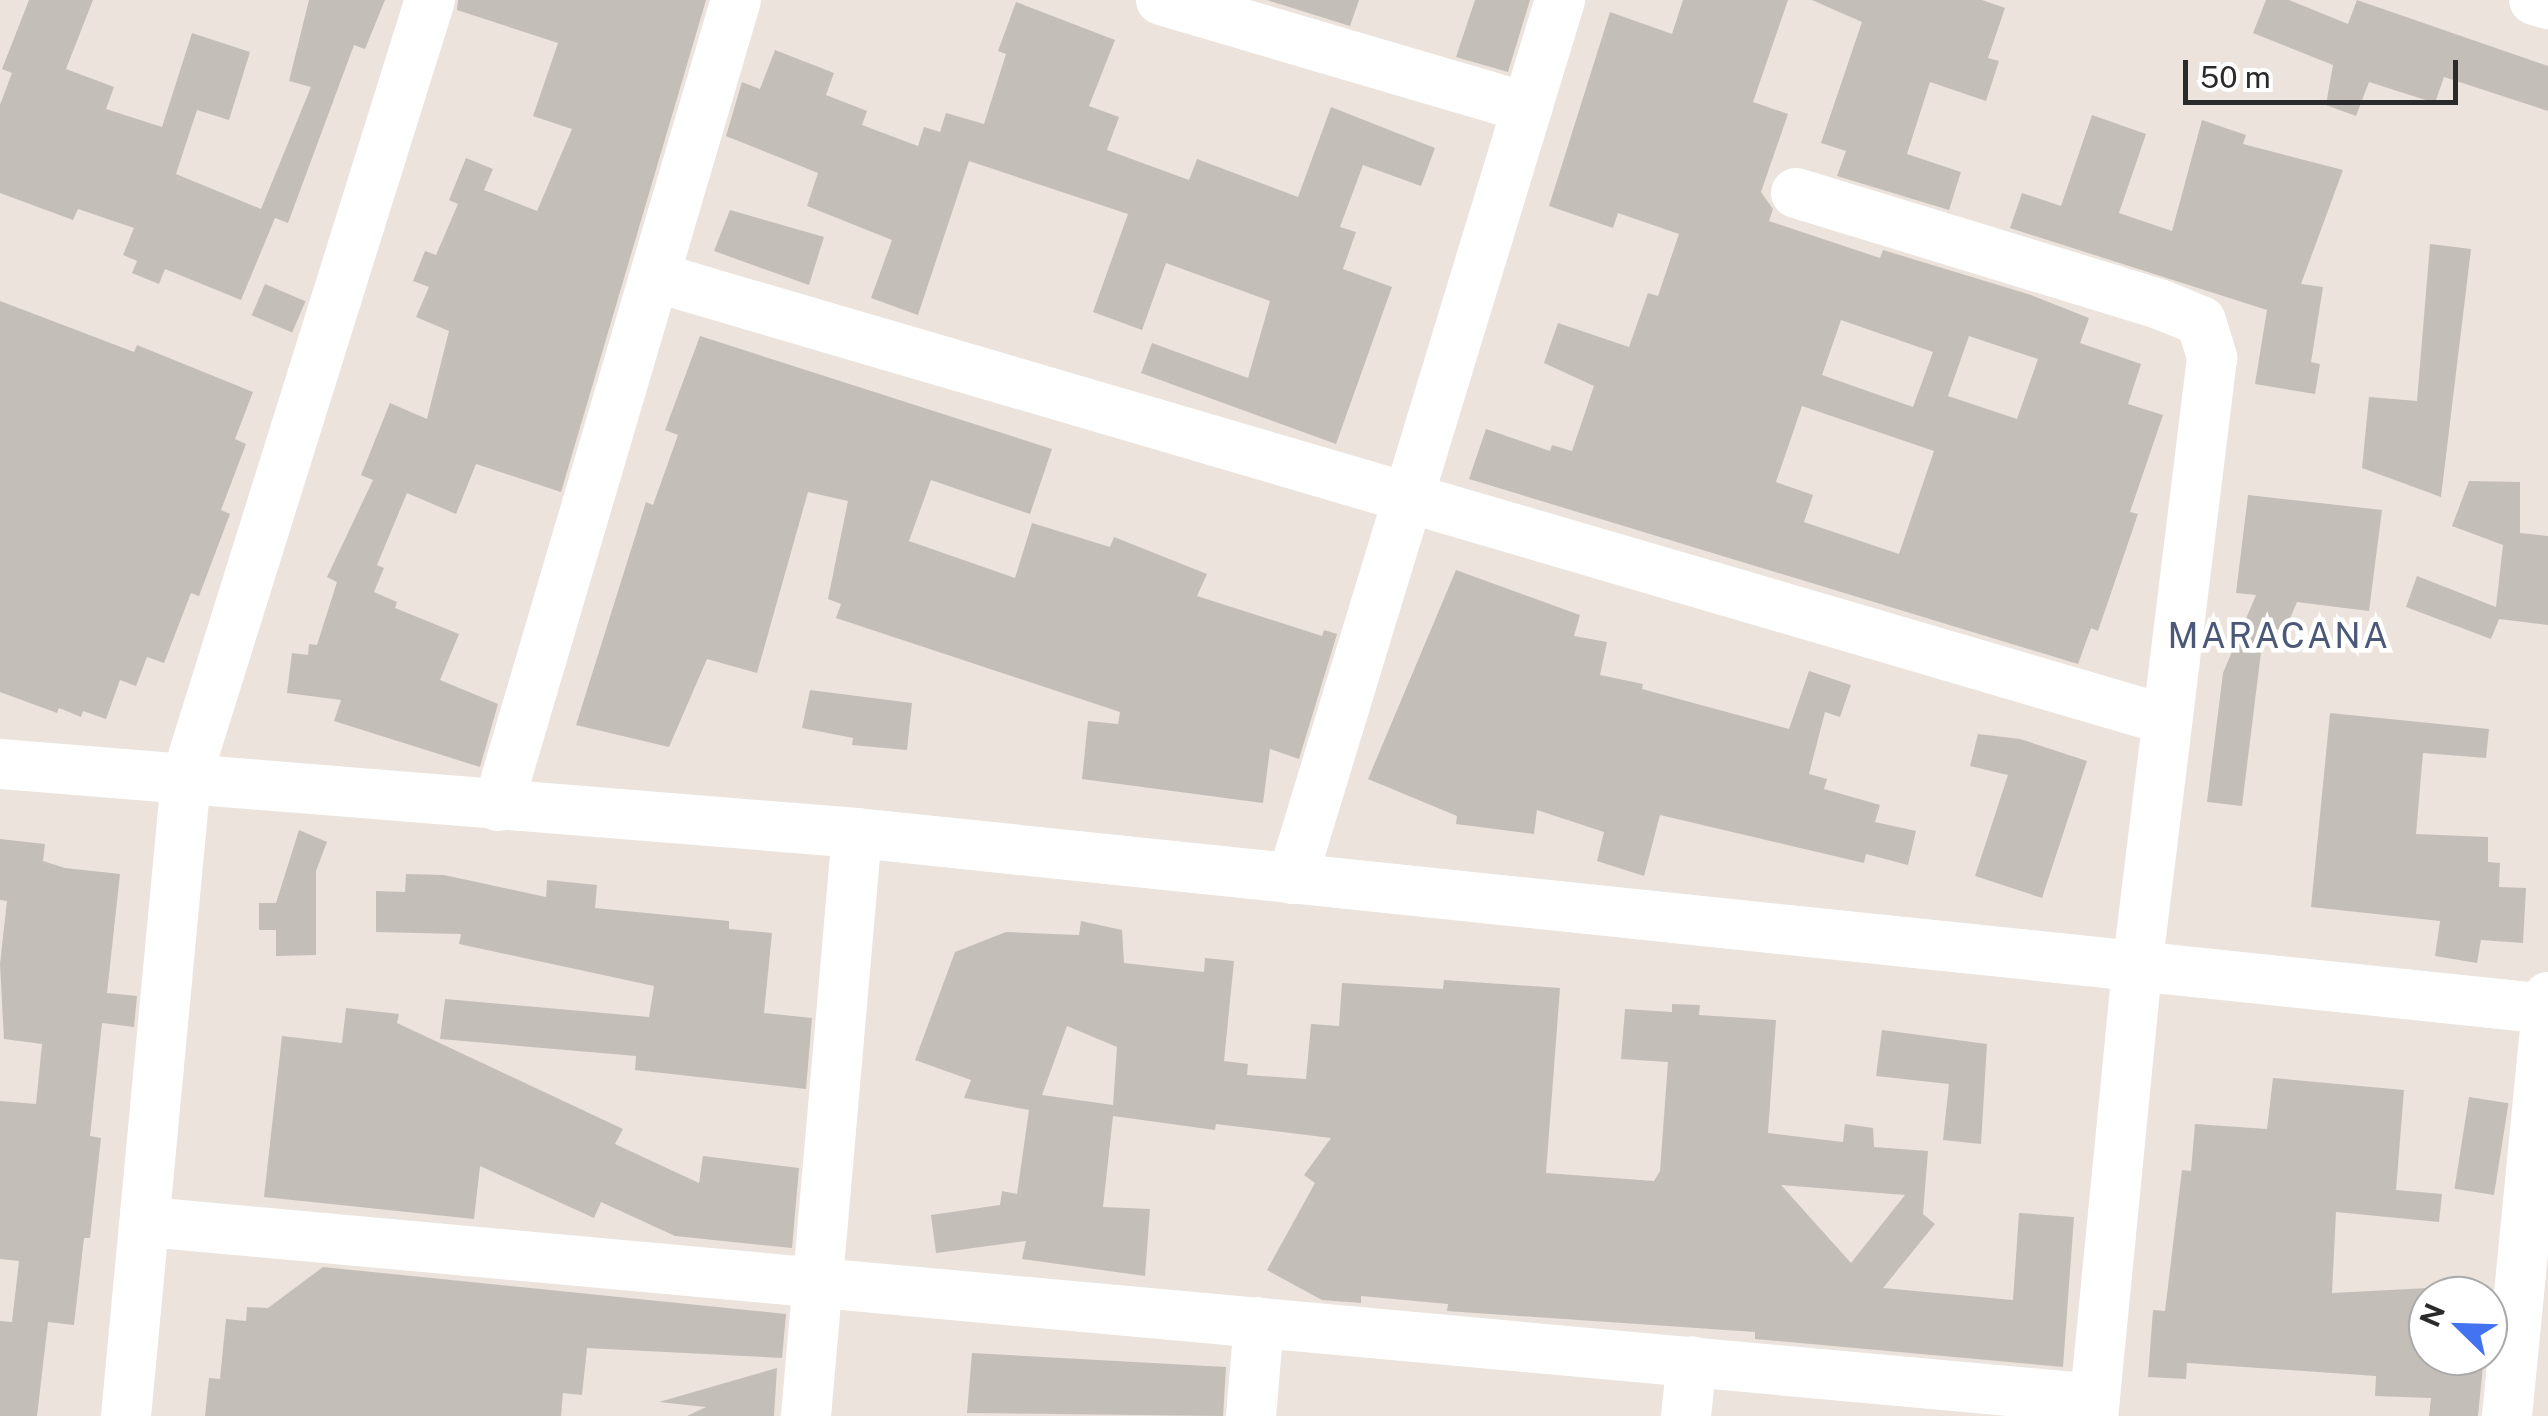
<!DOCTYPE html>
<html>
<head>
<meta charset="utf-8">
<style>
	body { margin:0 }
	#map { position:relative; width:2548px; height:1416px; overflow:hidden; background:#ebe3dc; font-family:"Public Sans",sans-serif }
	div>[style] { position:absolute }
	.building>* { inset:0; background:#c4beb8; transform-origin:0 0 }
	.minor>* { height:50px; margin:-25px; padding:0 25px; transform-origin:25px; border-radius:25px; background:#fff }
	span { translate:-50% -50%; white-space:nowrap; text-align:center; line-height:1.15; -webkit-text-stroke:9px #fff; paint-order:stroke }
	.quarter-label { font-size:35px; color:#4c5878; letter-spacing:2.5px }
	.north { position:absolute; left:2408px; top:1276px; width:100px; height:100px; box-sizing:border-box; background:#fff; border:2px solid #aaa; border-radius:50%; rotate:293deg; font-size:28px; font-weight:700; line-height:40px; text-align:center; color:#2a2a2a }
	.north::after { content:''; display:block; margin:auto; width:35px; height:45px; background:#4373f1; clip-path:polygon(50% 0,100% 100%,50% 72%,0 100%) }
	.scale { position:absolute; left:2183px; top:60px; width:275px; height:45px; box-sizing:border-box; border:5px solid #2a2a2a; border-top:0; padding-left:12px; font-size:30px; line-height:35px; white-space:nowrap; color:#2a2a2a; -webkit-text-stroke:8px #fff; paint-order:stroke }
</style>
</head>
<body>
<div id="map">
	<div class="building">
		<i style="clip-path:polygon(29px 0,93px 0,66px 69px,114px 87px,106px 109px,162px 127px,192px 33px,250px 52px,229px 120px,197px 110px,176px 174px,261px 209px,311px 87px,289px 81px,309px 0,385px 0,365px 49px,354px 45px,288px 223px,275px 218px,241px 300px,165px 269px,159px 284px,132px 273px,137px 261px,123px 255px,134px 228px,78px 209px,73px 220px,0 193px,0 105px,12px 73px,2px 69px)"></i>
		<i style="clip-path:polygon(458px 0,706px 0,561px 492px,476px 464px,456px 514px,407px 493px,377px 565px,384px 568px,374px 592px,397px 602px,395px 608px,459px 634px,440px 680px,498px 704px,480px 767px,334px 721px,341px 700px,287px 693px,292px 653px,308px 655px,309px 644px,317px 645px,337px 582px,327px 577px,373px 480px,361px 475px,390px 403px,427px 419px,449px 331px,416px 317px,429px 287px,413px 281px,425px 251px,436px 255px,458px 204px,449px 200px,466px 158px,493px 169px,484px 190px,537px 211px,572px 129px,533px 116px,558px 43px,457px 10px)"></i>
		<i style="clip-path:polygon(1267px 0,1359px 0,1350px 26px)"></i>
		<i style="clip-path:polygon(1475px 0,1530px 0,1508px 72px,1456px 57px)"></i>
		<i style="clip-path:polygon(evenodd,1683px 0,1788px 0,1753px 102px,1788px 114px,1761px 192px,1773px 209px,1769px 221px,1880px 258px,1883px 250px,2031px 295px,2089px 318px,2080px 343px,2141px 364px,2128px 404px,2163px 415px,2130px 512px,2138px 514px,2098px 631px,2091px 628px,2078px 664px,1469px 479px,1486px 429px,1550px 451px,1552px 445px,1572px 451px,1594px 386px,1544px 363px,1558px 323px,1629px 347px,1648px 293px,1658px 296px,1679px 234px,1618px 213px,1613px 228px,1549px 206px,1610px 12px,1672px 34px,1683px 0,1841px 320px,1933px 352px,1913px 407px,1822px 375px,1841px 320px,1683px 0,1969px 336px,2038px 359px,2017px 419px,1948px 396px,1969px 336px,1683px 0,1802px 406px,1934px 451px,1899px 554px,1804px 522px,1813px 495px,1776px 482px,1802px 406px)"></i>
		<i style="clip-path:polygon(1812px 0,1982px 0,2005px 8px,1988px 58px,1999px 61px,1986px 101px,1930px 82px,1907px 154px,1961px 172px,1949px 210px,1837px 176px,1846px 151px,1821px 143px,1862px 22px)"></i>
		<i style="clip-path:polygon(2266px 0,2289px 0,2348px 24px,2357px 0,2548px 66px,2548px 111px,2444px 77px,2435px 103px,2369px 82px,2356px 116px,2326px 105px,2333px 65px,2253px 33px)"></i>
		<i style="clip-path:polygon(1016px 2px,1115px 40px,1089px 106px,1119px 117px,1107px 150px,1189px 180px,1197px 159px,1298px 197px,1331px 107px,1435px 148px,1421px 186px,1363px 165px,1340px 227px,1356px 232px,1343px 269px,1392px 287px,1336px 444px,1141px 373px,1152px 343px,1248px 378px,1270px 301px,1166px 263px,1142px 330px,1093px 312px,1128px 214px,969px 161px,918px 315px,871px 298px,892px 240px,807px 206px,818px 173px,726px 136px,742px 82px,760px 89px,775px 50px,834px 73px,826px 95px,867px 111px,862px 125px,918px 146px,924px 127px,940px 132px,946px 113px,984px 124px,1006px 54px,998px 51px)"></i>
		<i style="clip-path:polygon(2092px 115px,2146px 134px,2119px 213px,2172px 231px,2202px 120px,2246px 135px,2243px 144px,2343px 170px,2301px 284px,2323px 287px,2311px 362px,2320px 364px,2315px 394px,2255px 384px,2267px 310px,2010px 228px,2022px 193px,2061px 206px)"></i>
		<i style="clip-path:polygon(730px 210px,824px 237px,809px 285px,714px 251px)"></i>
		<i style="clip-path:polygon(2430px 244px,2471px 249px,2441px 497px,2362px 468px,2369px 397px,2417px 401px)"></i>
		<i style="left:265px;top:284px;width:44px;height:34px;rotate:23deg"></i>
		<i style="clip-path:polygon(0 301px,134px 352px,137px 345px,253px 392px,235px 439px,246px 444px,221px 510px,230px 514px,199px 596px,191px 593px,164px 663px,147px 657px,136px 686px,120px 680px,106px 719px,83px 711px,81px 717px,59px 708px,57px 713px,0 692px)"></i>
		<i style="clip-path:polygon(700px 336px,1052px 449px,1030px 514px,931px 480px,909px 541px,1015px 578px,1032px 523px,1110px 547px,1114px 537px,1207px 574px,1197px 596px,1322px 636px,1324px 630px,1337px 634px,1299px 759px,1270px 749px,1263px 803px,1082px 779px,1088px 721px,1118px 724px,1120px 712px,836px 618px,841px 604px,828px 599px,848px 501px,808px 492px,757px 673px,707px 659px,669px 747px,576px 725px,646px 502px,653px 505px,678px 435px,665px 430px)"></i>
		<i style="clip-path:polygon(2469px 481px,2520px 482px,2520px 533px,2548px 536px,2548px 625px,2499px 619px,2491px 639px,2406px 607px,2417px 576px,2496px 607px,2503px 545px,2452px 526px)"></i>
		<i style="clip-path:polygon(2248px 495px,2382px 510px,2369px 611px,2297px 602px,2285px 630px,2264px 628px,2242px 806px,2207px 802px,2223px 673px,2256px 595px,2236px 593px)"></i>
		<i style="clip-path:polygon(1456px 570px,1580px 615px,1574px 636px,1607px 642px,1600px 675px,1643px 684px,1642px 689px,1789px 729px,1809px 671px,1851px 685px,1840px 717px,1825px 712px,1809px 774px,1827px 779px,1824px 789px,1880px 805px,1875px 822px,1916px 831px,1908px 865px,1866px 854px,1864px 863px,1660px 815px,1644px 876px,1597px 861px,1604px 832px,1537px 810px,1534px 834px,1456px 824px,1457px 816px,1368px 779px)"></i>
		<i style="clip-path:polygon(810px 690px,912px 703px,907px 750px,852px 745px,853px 738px,802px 728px)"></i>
		<i style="clip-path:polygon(2330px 713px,2489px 729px,2486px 758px,2423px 753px,2416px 834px,2488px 837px,2488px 862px,2500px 863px,2499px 887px,2526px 888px,2523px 943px,2481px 940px,2477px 963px,2435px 956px,2440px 921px,2311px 907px)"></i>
		<i style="clip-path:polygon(1978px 734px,2020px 739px,2087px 761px,2042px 898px,1975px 876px,2008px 775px,1970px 766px)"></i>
		<i style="clip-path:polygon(299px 830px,327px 842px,316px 871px,316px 955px,276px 956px,276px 930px,259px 930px,259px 903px,276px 903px)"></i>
		<i style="clip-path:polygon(0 839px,45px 844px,43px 861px,65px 868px,120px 874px,107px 993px,137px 996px,134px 1027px,102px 1023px,90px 1136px,101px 1138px,90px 1238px,84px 1238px,74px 1325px,48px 1322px,37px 1416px,0 1416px,0 1321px,12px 1322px,19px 1261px,0 1259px,0 1101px,36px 1104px,42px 1044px,4px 1039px,0 964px,7px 901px,0 900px)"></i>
		<i style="clip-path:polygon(406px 874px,444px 875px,546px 897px,547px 880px,597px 885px,595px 908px,729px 921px,729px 929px,772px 933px,764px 1013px,812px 1018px,806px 1089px,635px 1070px,636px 1056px,440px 1039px,445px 999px,649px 1017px,654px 986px,459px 944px,461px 934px,376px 932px,376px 891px,405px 892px)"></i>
		<i style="clip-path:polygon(evenodd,1081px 921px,1122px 930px,1124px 963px,1204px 972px,1205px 958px,1234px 961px,1224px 1061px,1248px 1064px,1247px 1075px,1306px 1079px,1311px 1024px,1339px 1026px,1342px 983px,1443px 989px,1444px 980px,1560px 988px,1546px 1173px,1654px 1181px,1660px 1171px,1668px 1062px,1621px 1059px,1625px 1009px,1672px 1012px,1672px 1004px,1700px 1005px,1699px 1015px,1776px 1020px,1768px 1133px,1843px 1142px,1845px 1124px,1873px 1128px,1874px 1147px,1928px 1151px,1923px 1214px,1935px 1224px,1883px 1288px,2013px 1300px,2019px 1213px,2074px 1217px,2063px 1367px,1755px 1339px,1755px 1332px,1447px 1311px,1448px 1304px,1361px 1296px,1361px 1303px,1322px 1300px,1267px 1270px,1315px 1183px,1304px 1175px,1331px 1138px,1216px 1124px,1215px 1130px,1113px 1116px,1103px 1207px,1150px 1209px,1145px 1276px,1022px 1259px,1026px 1241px,936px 1253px,931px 1215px,1000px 1205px,1002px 1191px,1017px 1194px,1029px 1110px,964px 1098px,971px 1080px,915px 1060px,955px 952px,1006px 932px,1079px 935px,1081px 921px,1067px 1026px,1117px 1047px,1113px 1105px,1042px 1095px,1067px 1026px,1081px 921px,1781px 1185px,1905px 1195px,1851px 1263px,1781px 1185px)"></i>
		<i style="clip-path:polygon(346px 1008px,399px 1014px,397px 1023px,623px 1129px,615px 1144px,699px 1183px,703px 1156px,799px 1168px,792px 1248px,675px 1236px,601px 1202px,594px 1218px,480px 1166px,474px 1219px,264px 1197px,282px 1036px,342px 1043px)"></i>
		<i style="clip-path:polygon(1882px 1030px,1987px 1044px,1981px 1144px,1943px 1140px,1949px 1084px,1876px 1076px)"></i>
		<i style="clip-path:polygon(2273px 1078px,2404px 1090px,2396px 1190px,2442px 1194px,2439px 1222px,2336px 1212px,2332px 1293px,2428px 1288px,2428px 1356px,2484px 1356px,2478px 1416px,2429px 1416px,2431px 1398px,2375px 1396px,2376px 1376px,2187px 1363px,2186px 1379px,2148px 1377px,2153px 1310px,2165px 1311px,2182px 1170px,2191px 1171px,2195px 1124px,2267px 1129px)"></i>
		<i style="left:2469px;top:1097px;width:40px;height:93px;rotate:9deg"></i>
		<i style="clip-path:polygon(323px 1267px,786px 1314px,782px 1358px,587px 1348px,582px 1395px,563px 1393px,561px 1416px,205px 1416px,209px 1378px,220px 1379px,226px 1319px,246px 1321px,247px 1307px,268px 1308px)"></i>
		<i style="clip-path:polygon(972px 1353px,1226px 1367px,1223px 1416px,967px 1413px)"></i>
		<i style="clip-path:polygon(777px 1368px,774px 1416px,687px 1416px,706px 1407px,659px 1402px)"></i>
	</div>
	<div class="minor">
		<i style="left:1161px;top:0;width:382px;rotate:16.4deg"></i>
		<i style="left:2534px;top:0;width:15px;rotate:16deg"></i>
		<i style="left:1796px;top:193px;width:380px;rotate:17deg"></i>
		<i style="left:2159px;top:304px;width:45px;rotate:22deg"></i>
		<i style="left:2201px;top:321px;width:39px;rotate:73deg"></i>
		<i style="left:2212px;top:358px;width:616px;rotate:97deg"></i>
		<i style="left:2137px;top:969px;width:449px;rotate:95.6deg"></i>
		<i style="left:655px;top:277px;width:1576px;rotate:16.33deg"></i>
		<i style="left:0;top:764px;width:860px;rotate:4.6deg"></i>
		<i style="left:857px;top:833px;width:1700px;rotate:5.94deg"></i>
		<i style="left:498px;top:806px;width:840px;rotate:-73.55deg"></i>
		<i style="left:1292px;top:879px;width:919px;rotate:-73.04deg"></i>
		<i style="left:148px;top:1222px;width:1955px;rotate:5.19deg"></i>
		<i style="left:126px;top:1416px;width:640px;rotate:-84.62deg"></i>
		<i style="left:186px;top:779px;width:816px;rotate:-72.61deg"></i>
		<i style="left:806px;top:1416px;width:585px;rotate:-85deg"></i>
		<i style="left:1251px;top:1416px;width:94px;rotate:-85.1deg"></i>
		<i style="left:1686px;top:1416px;width:55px;rotate:-83.8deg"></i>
		<i style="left:2507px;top:1416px;width:421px;rotate:-84.4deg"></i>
	</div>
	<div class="quarter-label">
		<span style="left:2279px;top:636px">MARACANA</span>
	</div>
	<div class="north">N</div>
	<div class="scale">50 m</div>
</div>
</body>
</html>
